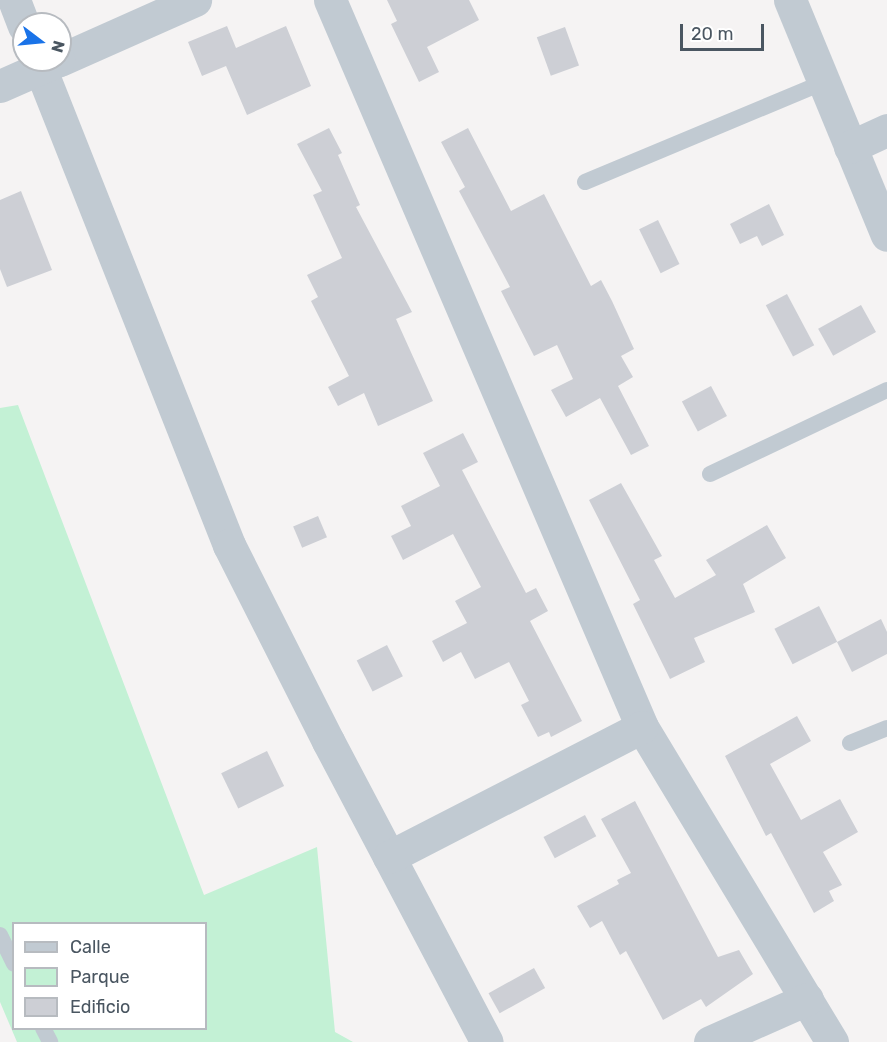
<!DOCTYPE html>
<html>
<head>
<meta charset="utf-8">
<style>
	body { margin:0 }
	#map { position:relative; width:887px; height:1042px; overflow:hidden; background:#f5f3f3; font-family:Rubik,sans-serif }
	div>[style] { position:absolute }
	.green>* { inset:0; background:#c3f1d5 }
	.building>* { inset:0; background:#cdcfd5; transform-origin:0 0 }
	.lane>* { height:16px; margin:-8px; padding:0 8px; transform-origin:8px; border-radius:8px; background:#c1cad2 }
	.street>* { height:33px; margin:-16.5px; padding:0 16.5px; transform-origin:16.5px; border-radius:16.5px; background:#c1cad2 }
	span { translate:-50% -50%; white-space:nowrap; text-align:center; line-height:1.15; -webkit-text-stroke:4.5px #fff; paint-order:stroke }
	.legend { position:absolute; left:12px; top:922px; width:195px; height:108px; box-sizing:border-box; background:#fff; border:2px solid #b7bbc0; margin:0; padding:8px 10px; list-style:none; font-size:18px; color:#4a5661 }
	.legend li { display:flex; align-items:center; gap:12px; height:30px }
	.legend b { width:30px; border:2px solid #b7bbc0 }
	.north { position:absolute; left:12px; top:12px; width:60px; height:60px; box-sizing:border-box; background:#fff; border:2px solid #b7bbc0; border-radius:50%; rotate:106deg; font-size:16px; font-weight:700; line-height:24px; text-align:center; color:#4a5661 }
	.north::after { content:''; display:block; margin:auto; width:21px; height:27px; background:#1a73e8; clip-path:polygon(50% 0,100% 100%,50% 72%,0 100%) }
	.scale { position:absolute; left:680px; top:24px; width:84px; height:27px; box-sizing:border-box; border:3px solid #4a5661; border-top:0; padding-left:8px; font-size:18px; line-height:21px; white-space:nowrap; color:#4a5661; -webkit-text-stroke:4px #fff; paint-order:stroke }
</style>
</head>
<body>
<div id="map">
	<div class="green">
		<i style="clip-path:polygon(evenodd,18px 405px,204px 895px,317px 847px,335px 1032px,353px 1042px,17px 1042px,0 1002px,0 408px,18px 405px,14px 924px,206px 924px,206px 1028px,14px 1028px,14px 924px)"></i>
	</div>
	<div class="building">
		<i style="clip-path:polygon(387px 0,469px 0,479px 20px,427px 47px,439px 72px,419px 82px,391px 24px,397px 21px)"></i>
		<i style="clip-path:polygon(227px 26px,236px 48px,286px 26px,311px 86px,247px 115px,226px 66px,202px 76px,188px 42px)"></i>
		<i style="left:565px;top:27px;width:41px;height:30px;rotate:70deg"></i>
		<i style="clip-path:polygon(329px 128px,342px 153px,338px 155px,360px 205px,356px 207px,412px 312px,396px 319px,433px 401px,378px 426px,364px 393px,338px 406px,328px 387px,349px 376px,311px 301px,318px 297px,307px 275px,342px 258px,313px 195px,322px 191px,297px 144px)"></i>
		<i style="clip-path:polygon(468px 128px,511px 211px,544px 194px,591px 286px,601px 280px,612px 301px,634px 349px,621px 356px,633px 377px,618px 386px,649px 446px,631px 455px,600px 398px,566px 417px,551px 390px,573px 379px,557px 345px,534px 356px,501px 291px,510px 287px,459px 191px,465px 187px,441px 142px)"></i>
		<i style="clip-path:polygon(21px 191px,52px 270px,7px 287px,0 269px,0 200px)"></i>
		<i style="clip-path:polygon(769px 204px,784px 235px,762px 246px,757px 236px,740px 244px,730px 224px)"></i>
		<i style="left:658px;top:220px;width:49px;height:21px;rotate:64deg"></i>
		<i style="left:787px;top:294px;width:58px;height:24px;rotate:62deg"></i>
		<i style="left:861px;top:305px;width:31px;height:49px;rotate:61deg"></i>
		<i style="left:711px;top:386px;width:34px;height:33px;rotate:62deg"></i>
		<i style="clip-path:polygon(463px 433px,478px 462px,462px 470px,526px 593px,536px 588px,548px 611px,530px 621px,582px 721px,551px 737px,549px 732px,538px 737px,521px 705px,529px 701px,509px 662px,475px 679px,461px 652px,443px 662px,432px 641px,467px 623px,455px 601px,481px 587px,453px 534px,403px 560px,391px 536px,411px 526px,401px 506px,440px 486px,423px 453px)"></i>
		<i style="clip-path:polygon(621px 483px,662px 556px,654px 560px,675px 598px,716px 575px,706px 560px,767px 525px,786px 558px,743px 584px,755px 612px,694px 638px,705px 662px,670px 679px,633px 604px,640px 600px,589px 500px)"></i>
		<i style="left:318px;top:516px;width:23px;height:27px;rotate:67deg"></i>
		<i style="left:819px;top:606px;width:40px;height:50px;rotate:63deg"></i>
		<i style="clip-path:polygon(881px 619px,887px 632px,887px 654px,852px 672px,837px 642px)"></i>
		<i style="left:387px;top:645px;width:35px;height:34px;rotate:63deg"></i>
		<i style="clip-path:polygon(797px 716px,811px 741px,770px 764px,801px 820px,840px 799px,858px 832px,823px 852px,842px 885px,829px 891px,834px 901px,814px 913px,771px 833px,766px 836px,725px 756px)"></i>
		<i style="left:267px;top:751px;width:39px;height:51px;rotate:64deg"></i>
		<i style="clip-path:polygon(635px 801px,718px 957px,739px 950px,753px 974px,706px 1007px,701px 999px,663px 1020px,626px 951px,620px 955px,602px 921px,590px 928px,577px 906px,619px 884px,617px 880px,631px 873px,601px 819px)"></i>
		<i style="left:585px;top:815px;width:24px;height:47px;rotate:62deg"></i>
		<i style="left:534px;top:968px;width:23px;height:52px;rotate:61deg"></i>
	</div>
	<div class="lane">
		<i style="left:585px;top:182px;width:259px;rotate:-22.7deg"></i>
		<i style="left:710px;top:474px;width:196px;rotate:-25.4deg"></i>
		<i style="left:850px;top:743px;width:40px;rotate:-22deg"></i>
		<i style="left:0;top:935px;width:32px;rotate:64deg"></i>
		<i style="left:43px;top:1028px;width:16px;rotate:63deg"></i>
	</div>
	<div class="street">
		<i style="left:14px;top:0;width:28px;rotate:69deg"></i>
		<i style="left:330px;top:0;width:791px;rotate:66.77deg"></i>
		<i style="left:642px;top:727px;width:368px;rotate:58.9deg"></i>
		<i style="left:790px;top:0;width:254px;rotate:67.6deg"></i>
		<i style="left:37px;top:60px;width:522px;rotate:68.4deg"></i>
		<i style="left:229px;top:545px;width:220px;rotate:63.2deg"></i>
		<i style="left:328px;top:741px;width:340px;rotate:62.2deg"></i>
		<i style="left:60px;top:60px;width:148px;rotate:-24deg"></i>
		<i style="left:0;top:86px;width:64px;rotate:-23.8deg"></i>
		<i style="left:850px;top:147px;width:41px;rotate:-24.7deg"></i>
		<i style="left:389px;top:857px;width:284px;rotate:-27.2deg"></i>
		<i style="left:710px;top:1042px;width:106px;rotate:-23.9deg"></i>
	</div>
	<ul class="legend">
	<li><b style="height:8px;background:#c1cad2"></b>Calle</li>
	<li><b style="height:16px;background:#c3f1d5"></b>Parque</li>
	<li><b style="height:16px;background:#cdcfd5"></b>Edificio</li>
	</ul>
	<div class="north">N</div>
	<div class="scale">20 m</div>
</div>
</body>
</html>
